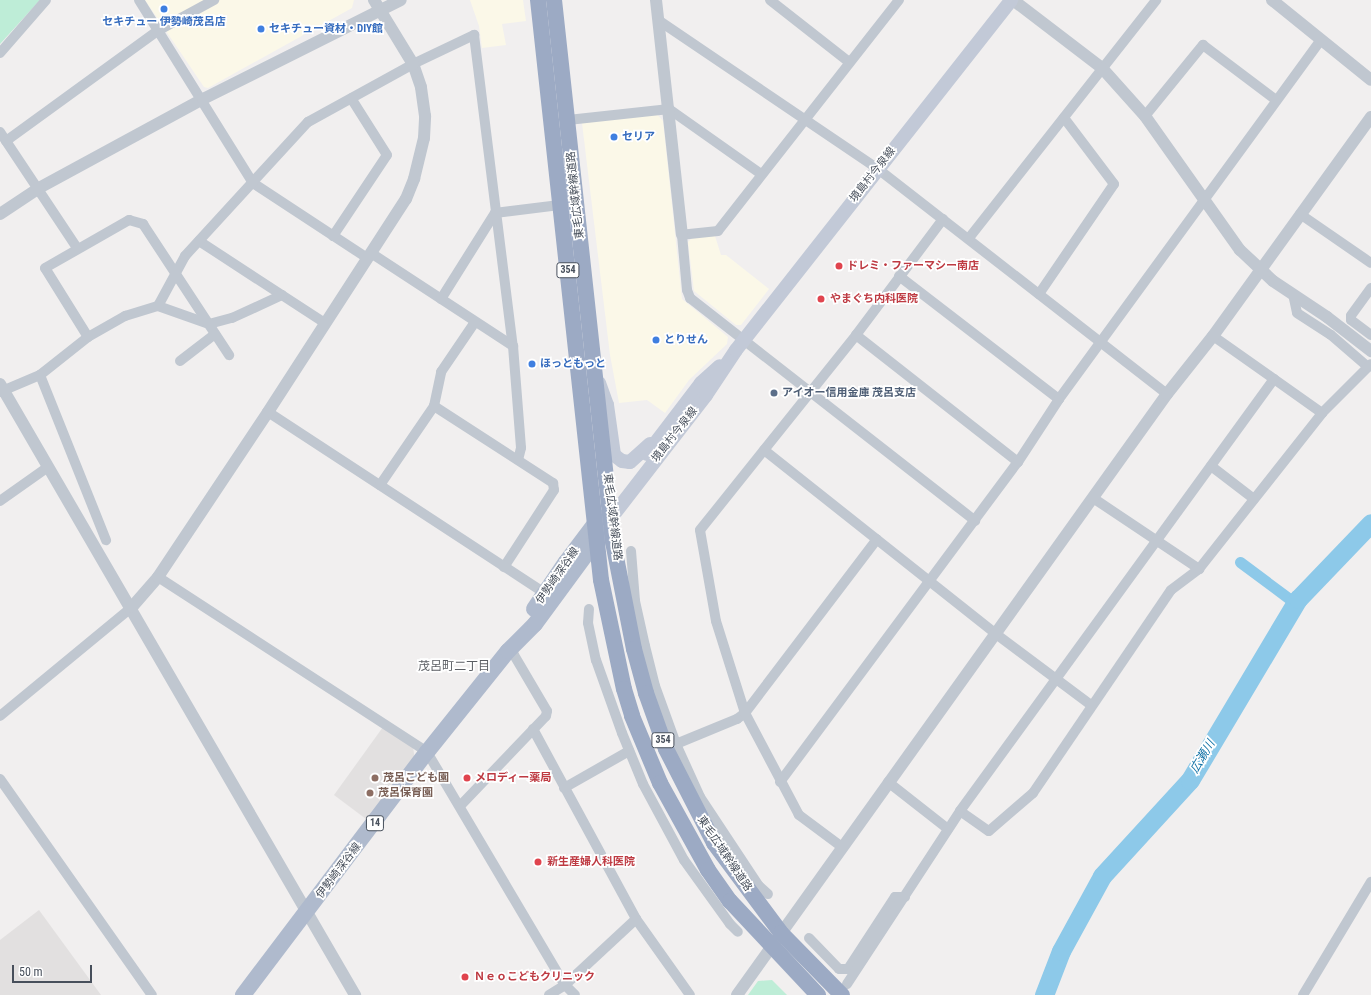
<!DOCTYPE html>
<html>
<head>
<meta charset="utf-8">
<style>
	body { margin:0 }
	#map { position:relative; width:1371px; height:995px; overflow:hidden; background:#f1efef; font-family:"Roboto Condensed","Noto Sans JP",sans-serif }
	div>[style] { position:absolute }
	.commercial>* { inset:0; background:#fbf8e8 }
	.education>* { inset:0; background:#e2e0e0 }
	.green>* { inset:0; background:#beedd7 }
	.canal>* { height:11px; margin:-5.5px; padding:0 5.5px; transform-origin:5.5px; border-radius:5.5px; background:#8dc9e9 }
	.river>* { height:19px; margin:-9.5px; padding:0 9.5px; transform-origin:9.5px; border-radius:9.5px; background:#8dc9e9 }
	.minor>* { height:10px; margin:-5px; padding:0 5px; transform-origin:5px; border-radius:5px; background:#c0c7d0 }
	.tertiary>* { height:12px; margin:-6px; padding:0 6px; transform-origin:6px; border-radius:6px; background:#c0c7d0 }
	.secondary>* { height:14px; margin:-7px; padding:0 7px; transform-origin:7px; border-radius:7px; background:#c2c9d7 }
	.primary>* { height:16px; margin:-8px; padding:0 8px; transform-origin:8px; border-radius:8px; background:#afbacd }
	.trunk>* { height:16px; margin:-8px; padding:0 8px; transform-origin:8px; border-radius:8px; background:#9caac4 }
	.dots>* { width:11px; height:11px; translate:-50% -50%; box-sizing:border-box; border:2px solid #fff; border-radius:50% }
	span { translate:-50% -50%; white-space:nowrap; text-align:center; line-height:1.15; -webkit-text-stroke:3.5px #fff; paint-order:stroke }
	.shield-label span { padding:1px 3px; background:#fff; border:1px solid; border-radius:3px; -webkit-text-stroke-width:0 }
	.shield-label { font-size:10px; color:#474f5b; font-weight:700 }
	.shop-label { font-size:11px; color:#366cbe; font-weight:700 }
	.left { translate:0 -50%; text-align:left }
	.street-label { font-size:11px; color:#474f5b }
	.health-label { font-size:11px; color:#be3a42; font-weight:700 }
	.service-label { font-size:11px; color:#4e5e75; font-weight:700 }
	.education-label { font-size:11px; color:#785e54; font-weight:700 }
	.neighbourhood-label { font-size:12px; color:#5b5e63 }
	.water-label { font-size:12px; color:#1171a5; font-style:italic }
	.scale { position:absolute; left:12px; top:965px; width:80px; height:18px; box-sizing:border-box; border:2px solid #474f5b; border-top:0; padding-left:5px; font-size:12px; line-height:14px; white-space:nowrap; color:#474f5b; -webkit-text-stroke:3px #fff; paint-order:stroke }
</style>
</head>
<body>
<div id="map">
	<div class="commercial">
		<i style="clip-path:polygon(145px 0,354px 0,352px 8px,208px 88px,204px 87px)"></i>
		<i style="clip-path:polygon(470px 0,523px 0,526px 21px,502px 24px,506px 45px,482px 48px,479px 26px)"></i>
		<i style="clip-path:polygon(656px 113px,663px 121px,682px 299px,728px 337px,727px 344px,689px 380px,665px 413px,647px 400px,619px 403px,610px 355px,582px 123px)"></i>
		<i style="clip-path:polygon(715px 236px,721px 255px,726px 255px,769px 289px,741px 325px,736px 325px,694px 291px,688px 242px,692px 238px)"></i>
	</div>
	<div class="education">
		<i style="clip-path:polygon(383px 727px,413px 747px,415px 760px,370px 822px,334px 795px)"></i>
		<i style="clip-path:polygon(39px 910px,101px 995px,0 995px,0 940px)"></i>
	</div>
	<div class="green">
		<i style="clip-path:polygon(0 0,40px 0,0 44px)"></i>
		<i style="clip-path:polygon(772px 980px,787px 995px,748px 995px,758px 981px)"></i>
	</div>
	<div class="canal">
		<i style="left:1240px;top:562px;width:69px;rotate:36.7deg"></i>
	</div>
	<div class="river">
		<i style="left:1044px;top:995px;width:47px;rotate:-68.9deg"></i>
		<i style="left:1061px;top:951px;width:85px;rotate:-61.3deg"></i>
		<i style="left:1102px;top:876px;width:130px;rotate:-47.5deg"></i>
		<i style="left:1190px;top:780px;width:211px;rotate:-59.2deg"></i>
		<i style="left:1298px;top:599px;width:105px;rotate:-46.2deg"></i>
	</div>
	<div class="minor">
		<i style="left:139px;top:0;width:216px;rotate:58.1deg"></i>
		<i style="left:253px;top:183px;width:136px;rotate:33.3deg"></i>
		<i style="left:770px;top:0;width:100px;rotate:38.1deg"></i>
		<i style="left:899px;top:0;width:293px;rotate:128.1deg"></i>
		<i style="left:718px;top:231px;width:36px;rotate:174deg"></i>
		<i style="left:682px;top:235px;width:55px;rotate:84.8deg"></i>
		<i style="left:687px;top:290px;width:9px;rotate:69deg"></i>
		<i style="left:690px;top:298px;width:362px;rotate:38deg"></i>
		<i style="left:658px;top:20px;width:266px;rotate:34.1deg"></i>
		<i style="left:878px;top:169px;width:366px;rotate:37.9deg"></i>
		<i style="left:0;top:53px;width:70px;rotate:-49deg"></i>
		<i style="left:1145px;top:116px;width:92px;rotate:-50.8deg"></i>
		<i style="left:1203px;top:45px;width:91px;rotate:37deg"></i>
		<i style="left:568px;top:120px;width:102px;rotate:-6.2deg"></i>
		<i style="left:669px;top:109px;width:113px;rotate:35.2deg"></i>
		<i style="left:0;top:132px;width:139px;rotate:56.4deg"></i>
		<i style="left:6px;top:141px;width:189px;rotate:-36deg"></i>
		<i style="left:159px;top:30px;width:63px;rotate:-28.6deg"></i>
		<i style="left:495px;top:213px;width:65px;rotate:-7deg"></i>
		<i style="left:1300px;top:214px;width:86px;rotate:34.6deg"></i>
		<i style="left:333px;top:236px;width:97px;rotate:-56.3deg"></i>
		<i style="left:387px;top:155px;width:67px;rotate:-122.3deg"></i>
		<i style="left:969px;top:238px;width:303px;rotate:-51.8deg"></i>
		<i style="left:199px;top:241px;width:150px;rotate:33.1deg"></i>
		<i style="left:371px;top:253px;width:170px;rotate:33.2deg"></i>
		<i style="left:899px;top:276px;width:202px;rotate:37.6deg"></i>
		<i style="left:1371px;top:288px;width:34px;rotate:126deg"></i>
		<i style="left:1351px;top:316px;width:4px;rotate:90deg"></i>
		<i style="left:1351px;top:320px;width:25px;rotate:37deg"></i>
		<i style="left:1039px;top:294px;width:133px;rotate:-55.7deg"></i>
		<i style="left:1114px;top:184px;width:83px;rotate:-127.1deg"></i>
		<i style="left:1293px;top:294px;width:19px;rotate:78deg"></i>
		<i style="left:1297px;top:313px;width:40px;rotate:32.9deg"></i>
		<i style="left:1331px;top:335px;width:49px;rotate:40.9deg"></i>
		<i style="left:441px;top:299px;width:102px;rotate:-57.9deg"></i>
		<i style="left:158px;top:306px;width:54px;rotate:19.4deg"></i>
		<i style="left:209px;top:324px;width:24px;rotate:-15deg"></i>
		<i style="left:232px;top:318px;width:55px;rotate:-24.7deg"></i>
		<i style="left:856px;top:335px;width:206px;rotate:38.1deg"></i>
		<i style="left:88px;top:337px;width:81px;rotate:-121.9deg"></i>
		<i style="left:45px;top:268px;width:97px;rotate:-29.7deg"></i>
		<i style="left:129px;top:220px;width:15px;rotate:16deg"></i>
		<i style="left:143px;top:224px;width:157px;rotate:56.7deg"></i>
		<i style="left:180px;top:361px;width:44px;rotate:-37.6deg"></i>
		<i style="left:40px;top:375px;width:178px;rotate:68.2deg"></i>
		<i style="left:1274px;top:379px;width:59px;rotate:35.3deg"></i>
		<i style="left:0;top:392px;width:43px;rotate:-23deg"></i>
		<i style="left:40px;top:375px;width:61px;rotate:-38.4deg"></i>
		<i style="left:88px;top:337px;width:43px;rotate:-29.6deg"></i>
		<i style="left:125px;top:316px;width:34px;rotate:-17deg"></i>
		<i style="left:158px;top:306px;width:57px;rotate:-61.6deg"></i>
		<i style="left:185px;top:256px;width:182px;rotate:-47.5deg"></i>
		<i style="left:308px;top:122px;width:120px;rotate:-28.9deg"></i>
		<i style="left:413px;top:64px;width:68px;rotate:-25.4deg"></i>
		<i style="left:474px;top:35px;width:313px;rotate:82.9deg"></i>
		<i style="left:513px;top:346px;width:102px;rotate:85.5deg"></i>
		<i style="left:521px;top:448px;width:12px;rotate:104deg"></i>
		<i style="left:434px;top:406px;width:142px;rotate:32.9deg"></i>
		<i style="left:553px;top:483px;width:7px;rotate:82deg"></i>
		<i style="left:554px;top:490px;width:92px;rotate:123deg"></i>
		<i style="left:268px;top:412px;width:331px;rotate:33.2deg"></i>
		<i style="left:764px;top:450px;width:296px;rotate:38.4deg"></i>
		<i style="left:996px;top:634px;width:119px;rotate:36.8deg"></i>
		<i style="left:1211px;top:466px;width:54px;rotate:37.5deg"></i>
		<i style="left:380px;top:485px;width:96px;rotate:-55.6deg"></i>
		<i style="left:434px;top:406px;width:35px;rotate:-78deg"></i>
		<i style="left:441px;top:372px;width:60px;rotate:-55.8deg"></i>
		<i style="left:1093px;top:498px;width:128px;rotate:33.8deg"></i>
		<i style="left:0;top:501px;width:59px;rotate:-35.3deg"></i>
		<i style="left:631px;top:551px;width:50px;rotate:85.4deg"></i>
		<i style="left:635px;top:601px;width:46px;rotate:77.5deg"></i>
		<i style="left:645px;top:646px;width:41px;rotate:76deg"></i>
		<i style="left:655px;top:686px;width:62px;rotate:70.1deg"></i>
		<i style="left:676px;top:744px;width:58px;rotate:65.6deg"></i>
		<i style="left:700px;top:797px;width:107px;rotate:56.5deg"></i>
		<i style="left:759px;top:886px;width:12px;rotate:42deg"></i>
		<i style="left:158px;top:577px;width:321px;rotate:33deg"></i>
		<i style="left:427px;top:752px;width:271px;rotate:59.4deg"></i>
		<i style="left:565px;top:985px;width:14px;rotate:45deg"></i>
		<i style="left:589px;top:609px;width:14px;rotate:94deg"></i>
		<i style="left:588px;top:623px;width:38px;rotate:78deg"></i>
		<i style="left:596px;top:660px;width:77px;rotate:70.4deg"></i>
		<i style="left:622px;top:733px;width:55px;rotate:67.6deg"></i>
		<i style="left:643px;top:784px;width:86px;rotate:61.7deg"></i>
		<i style="left:684px;top:860px;width:79px;rotate:54.3deg"></i>
		<i style="left:730px;top:924px;width:11px;rotate:45deg"></i>
		<i style="left:0;top:716px;width:171px;rotate:-39.5deg"></i>
		<i style="left:533px;top:729px;width:216px;rotate:61.5deg"></i>
		<i style="left:636px;top:919px;width:93px;rotate:54.6deg"></i>
		<i style="left:676px;top:744px;width:66px;rotate:-22.3deg"></i>
		<i style="left:737px;top:719px;width:10px;rotate:-37deg"></i>
		<i style="left:745px;top:713px;width:218px;rotate:-52.8deg"></i>
		<i style="left:0;top:779px;width:264px;rotate:54.9deg"></i>
		<i style="left:780px;top:782px;width:399px;rotate:-53.4deg"></i>
		<i style="left:1018px;top:462px;width:75px;rotate:-56.9deg"></i>
		<i style="left:1059px;top:399px;width:444px;rotate:-53.9deg"></i>
		<i style="left:888px;top:782px;width:76px;rotate:38.1deg"></i>
		<i style="left:564px;top:788px;width:75px;rotate:-29.6deg"></i>
		<i style="left:460px;top:806px;width:124px;rotate:-46.3deg"></i>
		<i style="left:546px;top:716px;width:5px;rotate:-79deg"></i>
		<i style="left:547px;top:711px;width:65px;rotate:-120.5deg"></i>
		<i style="left:514px;top:655px;width:7px;rotate:-146deg"></i>
		<i style="left:960px;top:811px;width:35px;rotate:35deg"></i>
		<i style="left:989px;top:831px;width:58px;rotate:-40.8deg"></i>
		<i style="left:1033px;top:793px;width:245px;rotate:-55.8deg"></i>
		<i style="left:1171px;top:590px;width:35px;rotate:-37deg"></i>
		<i style="left:1199px;top:569px;width:199px;rotate:-51.7deg"></i>
		<i style="left:1322px;top:413px;width:69px;rotate:-45deg"></i>
		<i style="left:842px;top:847px;width:54px;rotate:-143.3deg"></i>
		<i style="left:799px;top:815px;width:115px;rotate:-117.9deg"></i>
		<i style="left:745px;top:713px;width:96px;rotate:-107.5deg"></i>
		<i style="left:716px;top:621px;width:92px;rotate:-100deg"></i>
		<i style="left:700px;top:530px;width:250px;rotate:-51.3deg"></i>
		<i style="left:856px;top:335px;width:145px;rotate:-53.1deg"></i>
		<i style="left:809px;top:938px;width:43px;rotate:45.9deg"></i>
		<i style="left:839px;top:969px;width:9px"></i>
		<i style="left:848px;top:969px;width:86px;rotate:-56.9deg"></i>
		<i style="left:895px;top:897px;width:10px"></i>
		<i style="left:847px;top:984px;width:207px;rotate:-56.8deg"></i>
		<i style="left:960px;top:811px;width:534px;rotate:-53.99deg"></i>
		<i style="left:1274px;top:379px;width:75px;rotate:-144.8deg"></i>
		<i style="left:549px;top:995px;width:19px;rotate:-32deg"></i>
		<i style="left:565px;top:985px;width:97px;rotate:-42.9deg"></i>
		<i style="left:1303px;top:995px;width:132px;rotate:-59deg"></i>
	</div>
	<div class="tertiary">
		<i style="left:656px;top:0;width:236px;rotate:83.7deg"></i>
		<i style="left:1013px;top:0;width:112px;rotate:37.4deg"></i>
		<i style="left:1102px;top:68px;width:64px;rotate:48.1deg"></i>
		<i style="left:1145px;top:116px;width:164px;rotate:54.7deg"></i>
		<i style="left:1240px;top:250px;width:45px;rotate:43.2deg"></i>
		<i style="left:1273px;top:281px;width:65px;rotate:33.7deg"></i>
		<i style="left:1327px;top:317px;width:56px;rotate:37.7deg"></i>
		<i style="left:1272px;top:0;width:127px;rotate:38.9deg"></i>
		<i style="left:0;top:214px;width:47px;rotate:-33.7deg"></i>
		<i style="left:39px;top:188px;width:187px;rotate:-28.5deg"></i>
		<i style="left:203px;top:99px;width:221px;rotate:-26.6deg"></i>
		<i style="left:0;top:384px;width:707px;rotate:59.84deg"></i>
		<i style="left:132px;top:607px;width:40px;rotate:-49deg"></i>
		<i style="left:158px;top:577px;width:198px;rotate:-56.3deg"></i>
		<i style="left:268px;top:412px;width:254px;rotate:-57.1deg"></i>
		<i style="left:406px;top:199px;width:22px;rotate:-68deg"></i>
		<i style="left:414px;top:179px;width:42px;rotate:-76.3deg"></i>
		<i style="left:424px;top:138px;width:22px;rotate:-87deg"></i>
		<i style="left:425px;top:116px;width:29px;rotate:-98deg"></i>
		<i style="left:421px;top:87px;width:24px;rotate:-109deg"></i>
		<i style="left:413px;top:64px;width:75px;rotate:-121.4deg"></i>
		<i style="left:737px;top:995px;width:739px;rotate:-54.42deg"></i>
		<i style="left:1167px;top:394px;width:74px;rotate:-51.6deg"></i>
		<i style="left:1213px;top:336px;width:270px;rotate:-54.2deg"></i>
	</div>
	<div class="secondary">
		<i style="left:599px;top:383px;width:23px;rotate:70deg"></i>
		<i style="left:607px;top:405px;width:50px;rotate:82deg"></i>
		<i style="left:614px;top:455px;width:10px;rotate:37deg"></i>
		<i style="left:622px;top:461px;width:8px;rotate:7deg"></i>
		<i style="left:630px;top:462px;width:27px;rotate:-42deg"></i>
		<i style="left:647px;top:454px;width:89px;rotate:-52.7deg"></i>
		<i style="left:701px;top:383px;width:25px;rotate:-42deg"></i>
		<i style="left:611px;top:518px;width:155px;rotate:-52.3deg"></i>
		<i style="left:706px;top:395px;width:54px;rotate:-56.3deg"></i>
		<i style="left:736px;top:350px;width:445px;rotate:-51.8deg"></i>
	</div>
	<div class="primary">
		<i style="left:534px;top:609px;width:57px;rotate:-55.8deg"></i>
		<i style="left:566px;top:562px;width:56px;rotate:-52.9deg"></i>
		<i style="left:243px;top:995px;width:305px;rotate:-52.9deg"></i>
		<i style="left:427px;top:752px;width:129px;rotate:-51.3deg"></i>
		<i style="left:508px;top:651px;width:38px;rotate:-45deg"></i>
		<i style="left:535px;top:624px;width:112px;rotate:-53.7deg"></i>
	</div>
	<div class="trunk">
		<i style="left:538px;top:0;width:583px;rotate:83.8deg"></i>
		<i style="left:601px;top:580px;width:111px;rotate:78.1deg"></i>
		<i style="left:624px;top:689px;width:28px;rotate:73deg"></i>
		<i style="left:632px;top:716px;width:73px;rotate:67.3deg"></i>
		<i style="left:660px;top:783px;width:99px;rotate:61.1deg"></i>
		<i style="left:708px;top:870px;width:38px;rotate:55deg"></i>
		<i style="left:730px;top:901px;width:129px;rotate:46.9deg"></i>
		<i style="left:554px;top:0;width:545px;rotate:83.79deg"></i>
		<i style="left:613px;top:542px;width:109px;rotate:78.9deg"></i>
		<i style="left:634px;top:649px;width:46px;rotate:74.7deg"></i>
		<i style="left:646px;top:693px;width:59px;rotate:70.3deg"></i>
		<i style="left:666px;top:749px;width:106px;rotate:62.9deg"></i>
		<i style="left:714px;top:843px;width:112px;rotate:53.3deg"></i>
		<i style="left:781px;top:933px;width:87px;rotate:45.5deg"></i>
	</div>
	<div class="dots">
		<i style="left:164px;top:9px;background:#3f7fe0"></i>
		<i style="left:261px;top:29px;background:#3f7fe0"></i>
		<i style="left:614px;top:137px;background:#3f7fe0"></i>
		<i style="left:839px;top:266px;background:#e0444e"></i>
		<i style="left:821px;top:299px;background:#e0444e"></i>
		<i style="left:656px;top:340px;background:#3f7fe0"></i>
		<i style="left:532px;top:364px;background:#3f7fe0"></i>
		<i style="left:774px;top:393px;background:#5c6f8a"></i>
		<i style="left:375px;top:778px;background:#8d6e63"></i>
		<i style="left:467px;top:778px;background:#e0444e"></i>
		<i style="left:370px;top:793px;background:#8d6e63"></i>
		<i style="left:538px;top:862px;background:#e0444e"></i>
		<i style="left:465px;top:977px;background:#e0444e"></i>
	</div>
	<div class="shield-label">
		<span style="left:568px;top:270px">354</span>
		<span style="left:663px;top:740px">354</span>
		<span style="left:375px;top:823px">14</span>
	</div>
	<div class="shop-label">
		<span style="left:164px;top:22px">セキチュー 伊勢崎茂呂店</span>
		<span class="left" style="left:269px;top:29px">セキチュー資材・DIY館</span>
		<span class="left" style="left:622px;top:137px">セリア</span>
		<span class="left" style="left:664px;top:340px">とりせん</span>
		<span class="left" style="left:540px;top:364px">ほっともっと</span>
	</div>
	<div class="street-label">
		<span style="left:873px;top:175px;rotate:-52deg">境島村今泉線</span>
		<span style="left:576px;top:195px;rotate:-96deg">東毛広域幹線道路</span>
		<span style="left:675px;top:435px;rotate:-52deg">境島村今泉線</span>
		<span style="left:612px;top:517px;rotate:83deg">東毛広域幹線道路</span>
		<span style="left:558px;top:576px;rotate:-55deg">伊勢崎深谷線</span>
		<span style="left:724px;top:854px;rotate:56deg">東毛広域幹線道路</span>
		<span style="left:339px;top:871px;rotate:-53deg">伊勢崎深谷線</span>
	</div>
	<div class="health-label">
		<span class="left" style="left:847px;top:266px">ドレミ・ファーマシー南店</span>
		<span class="left" style="left:830px;top:299px">やまぐち内科医院</span>
		<span class="left" style="left:475px;top:778px">メロディー薬局</span>
		<span class="left" style="left:547px;top:862px">新生産婦人科医院</span>
		<span class="left" style="left:474px;top:977px">Ｎｅｏこどもクリニック</span>
	</div>
	<div class="service-label">
		<span class="left" style="left:782px;top:393px">アイオー信用金庫 茂呂支店</span>
	</div>
	<div class="education-label">
		<span class="left" style="left:383px;top:778px">茂呂こども園</span>
		<span class="left" style="left:378px;top:793px">茂呂保育園</span>
	</div>
	<div class="neighbourhood-label">
		<span style="left:454px;top:667px">茂呂町二丁目</span>
	</div>
	<div class="water-label">
		<span style="left:1203px;top:757px;rotate:-59deg">広瀬川</span>
	</div>
	<div class="scale">50 m</div>
</div>
</body>
</html>
